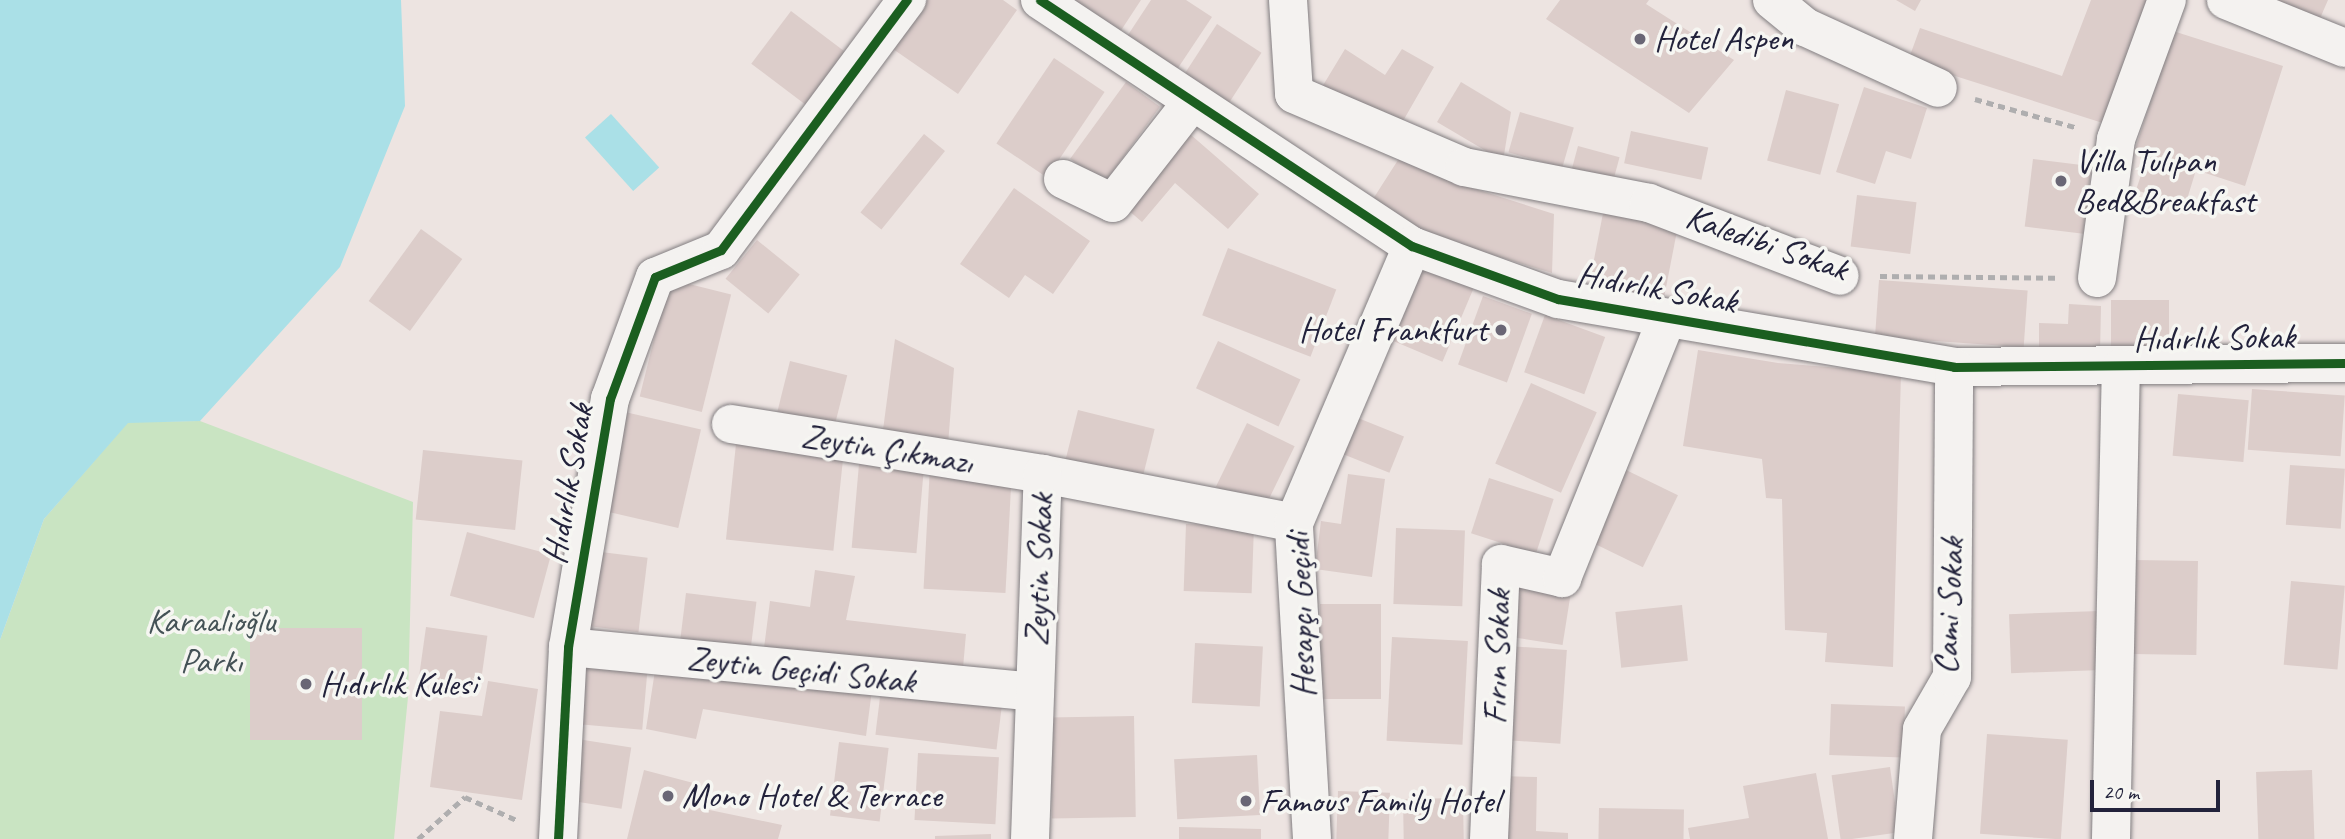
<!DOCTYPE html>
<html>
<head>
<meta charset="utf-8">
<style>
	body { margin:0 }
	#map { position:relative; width:2345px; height:839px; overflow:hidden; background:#ede4e1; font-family:Caveat,sans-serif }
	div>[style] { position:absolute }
	.green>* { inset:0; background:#c9e4c2 }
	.water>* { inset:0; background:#aae0e7; transform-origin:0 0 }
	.building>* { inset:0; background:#dccdca; transform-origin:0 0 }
	.path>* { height:4.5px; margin-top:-2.25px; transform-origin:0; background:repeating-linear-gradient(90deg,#afaeaf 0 7px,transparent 0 12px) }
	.roads { filter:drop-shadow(0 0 2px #827e81) drop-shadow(0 0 2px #827e81) }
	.minor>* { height:38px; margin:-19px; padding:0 19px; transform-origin:19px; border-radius:19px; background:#f4f2f0 }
	.cycleway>* { height:9px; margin:-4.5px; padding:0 4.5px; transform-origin:4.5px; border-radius:4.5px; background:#1b5e20 }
	.dots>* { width:19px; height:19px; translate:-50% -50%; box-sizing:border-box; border:4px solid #f6f6f2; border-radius:50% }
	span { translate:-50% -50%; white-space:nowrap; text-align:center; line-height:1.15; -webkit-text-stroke:7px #f6f6f2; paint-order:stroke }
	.poi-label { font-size:35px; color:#22223b }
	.left { translate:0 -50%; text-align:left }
	.right { translate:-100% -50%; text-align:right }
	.street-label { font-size:35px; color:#22223b }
	.park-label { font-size:35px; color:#445256 }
	.scale { position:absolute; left:2090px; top:780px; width:130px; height:32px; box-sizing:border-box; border:4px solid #22223b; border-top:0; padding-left:9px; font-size:21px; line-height:24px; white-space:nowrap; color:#22223b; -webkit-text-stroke:5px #f6f6f2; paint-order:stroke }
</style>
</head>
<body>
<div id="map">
	<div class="green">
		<i style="clip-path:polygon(200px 421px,413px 502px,408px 697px,394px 839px,0 839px,0 640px,44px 519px,128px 422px)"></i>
	</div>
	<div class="water">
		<i style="clip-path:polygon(0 0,401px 0,405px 106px,340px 267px,200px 421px,128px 423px,44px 519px,0 640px)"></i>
		<i style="left:611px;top:114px;width:72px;height:35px;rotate:48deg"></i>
	</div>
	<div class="building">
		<i style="clip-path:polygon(927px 0,1003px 0,1017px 10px,958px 94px,893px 49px)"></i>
		<i style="clip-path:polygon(1065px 0,1141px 0,1118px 35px)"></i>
		<i style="clip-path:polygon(1151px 0,1186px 0,1212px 17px,1172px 77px,1122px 44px)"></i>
		<i style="clip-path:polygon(1560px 0,1649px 0,1646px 4px,1734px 60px,1689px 113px,1546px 19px)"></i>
		<i style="clip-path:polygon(1896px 0,1921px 0,1915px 11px)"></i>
		<i style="clip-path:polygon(2091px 0,2150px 0,2109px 125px,1908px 61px,1920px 28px,2062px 76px)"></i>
		<i style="clip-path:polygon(2272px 0,2328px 0,2318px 23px)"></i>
		<i style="left:791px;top:11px;width:78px;height:66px;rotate:37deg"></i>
		<i style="left:1217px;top:24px;width:53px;height:63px;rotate:33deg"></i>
		<i style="clip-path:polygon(2173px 31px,2283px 66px,2245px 186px,2196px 170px,2185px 206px,2136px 190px,2148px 154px,2135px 150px)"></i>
		<i style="clip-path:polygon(1345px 49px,1385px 75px,1402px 49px,1434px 67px,1399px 128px,1319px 92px)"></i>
		<i style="left:1054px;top:58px;width:61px;height:103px;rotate:34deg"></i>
		<i style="left:1126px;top:82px;width:42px;height:95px;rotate:36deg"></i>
		<i style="clip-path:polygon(1461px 82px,1511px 112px,1503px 161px,1437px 122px)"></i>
		<i style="clip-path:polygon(1864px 87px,1927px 108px,1911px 159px,1886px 151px,1875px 184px,1836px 172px)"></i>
		<i style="left:1786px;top:90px;width:55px;height:73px;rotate:15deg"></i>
		<i style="left:1520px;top:112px;width:56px;height:42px;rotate:16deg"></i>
		<i style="clip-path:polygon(1183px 128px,1259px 194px,1228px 229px,1175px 183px,1142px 222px,1120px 203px)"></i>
		<i style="left:1631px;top:131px;width:79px;height:33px;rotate:12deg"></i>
		<i style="left:924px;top:134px;width:27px;height:101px;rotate:39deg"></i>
		<i style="clip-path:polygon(1407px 146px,1469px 187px,1554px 214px,1552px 273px,1430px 236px,1373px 199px)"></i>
		<i style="left:1578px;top:146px;width:43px;height:28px;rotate:15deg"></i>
		<i style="left:2033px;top:159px;width:59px;height:68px;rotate:7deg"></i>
		<i style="clip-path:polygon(1014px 188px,1090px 241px,1053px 294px,1025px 275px,1009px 298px,960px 264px)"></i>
		<i style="left:1857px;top:195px;width:60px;height:52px;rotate:7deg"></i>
		<i style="left:1605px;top:203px;width:76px;height:82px;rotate:11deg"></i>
		<i style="left:421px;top:229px;width:51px;height:89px;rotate:36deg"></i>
		<i style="left:757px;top:240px;width:55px;height:50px;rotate:39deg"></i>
		<i style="left:1228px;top:248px;width:116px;height:72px;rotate:21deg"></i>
		<i style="left:1424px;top:267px;width:54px;height:80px;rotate:23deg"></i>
		<i style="left:669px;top:279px;width:64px;height:121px;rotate:14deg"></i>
		<i style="left:1879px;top:280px;width:149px;height:57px;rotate:4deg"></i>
		<i style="left:1483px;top:296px;width:52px;height:73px;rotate:20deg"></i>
		<i style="left:2111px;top:300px;width:58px;height:48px"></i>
		<i style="clip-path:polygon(2069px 304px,2101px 306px,2100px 354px,2039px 352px,2039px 323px,2068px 324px)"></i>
		<i style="left:1545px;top:315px;width:64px;height:61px;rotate:20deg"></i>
		<i style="clip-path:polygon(895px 339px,954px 368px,948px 445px,883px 430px)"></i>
		<i style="left:1218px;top:341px;width:91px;height:52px;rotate:25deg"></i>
		<i style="clip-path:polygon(1698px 350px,1778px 363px,1901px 373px,1893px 667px,1825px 662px,1827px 633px,1785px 630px,1782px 499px,1766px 498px,1762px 459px,1683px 446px)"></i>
		<i style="left:790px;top:361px;width:59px;height:60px;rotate:14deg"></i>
		<i style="left:1531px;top:383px;width:72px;height:88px;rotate:24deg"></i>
		<i style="left:2252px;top:389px;width:93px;height:61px;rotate:4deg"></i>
		<i style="left:2178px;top:394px;width:71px;height:62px;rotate:5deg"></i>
		<i style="left:1078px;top:410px;width:79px;height:56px;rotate:14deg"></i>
		<i style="left:625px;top:412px;width:78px;height:101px;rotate:13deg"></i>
		<i style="left:1353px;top:416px;width:55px;height:39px;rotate:22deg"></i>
		<i style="left:1247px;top:423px;width:53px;height:71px;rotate:26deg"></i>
		<i style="left:736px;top:444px;width:108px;height:96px;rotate:6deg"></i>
		<i style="left:423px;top:450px;width:100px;height:70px;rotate:6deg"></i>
		<i style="left:859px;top:464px;width:65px;height:84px;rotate:5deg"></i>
		<i style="left:2290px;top:465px;width:55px;height:60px;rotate:4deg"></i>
		<i style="left:930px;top:466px;width:82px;height:123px;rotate:3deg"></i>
		<i style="left:1624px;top:469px;width:60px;height:80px;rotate:26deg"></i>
		<i style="clip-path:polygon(1348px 474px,1385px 479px,1372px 577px,1315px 569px,1321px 521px,1341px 524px)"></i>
		<i style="left:1489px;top:478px;width:68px;height:58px;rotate:18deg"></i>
		<i style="left:1186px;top:524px;width:68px;height:67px;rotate:2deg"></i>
		<i style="left:1396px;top:528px;width:69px;height:76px;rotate:2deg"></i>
		<i style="left:467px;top:532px;width:87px;height:66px;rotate:15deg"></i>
		<i style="left:593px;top:551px;width:55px;height:75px;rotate:7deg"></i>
		<i style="left:2134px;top:560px;width:64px;height:94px;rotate:1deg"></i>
		<i style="clip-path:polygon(815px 570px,855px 576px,846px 620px,966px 634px,962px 679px,764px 648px,770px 601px,810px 607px)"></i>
		<i style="left:1516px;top:581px;width:56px;height:56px;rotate:9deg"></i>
		<i style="left:2291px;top:581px;width:54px;height:84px;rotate:5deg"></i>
		<i style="left:686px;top:593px;width:71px;height:46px;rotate:7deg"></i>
		<i style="left:1320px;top:604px;width:61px;height:95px"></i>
		<i style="left:1682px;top:605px;width:56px;height:67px;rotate:84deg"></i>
		<i style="left:2100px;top:611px;width:59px;height:91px;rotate:88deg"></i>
		<i style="left:426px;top:627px;width:62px;height:55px;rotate:8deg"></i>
		<i style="left:250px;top:628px;width:112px;height:112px"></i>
		<i style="left:1392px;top:637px;width:76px;height:104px;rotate:3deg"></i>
		<i style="left:1195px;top:643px;width:68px;height:60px;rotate:3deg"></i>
		<i style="left:1509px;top:646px;width:58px;height:94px;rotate:4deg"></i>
		<i style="left:579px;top:661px;width:69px;height:63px;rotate:5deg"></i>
		<i style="clip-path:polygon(656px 664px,872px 690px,866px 736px,703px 709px,696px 739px,646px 729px)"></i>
		<i style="clip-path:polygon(488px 681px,538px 689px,522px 800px,430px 787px,440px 711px,482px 716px)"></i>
		<i style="left:881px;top:689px;width:122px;height:46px;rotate:7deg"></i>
		<i style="left:1831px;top:704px;width:74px;height:51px;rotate:2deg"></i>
		<i style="left:1134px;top:716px;width:101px;height:84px;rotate:89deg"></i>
		<i style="left:1987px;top:734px;width:81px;height:100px;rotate:4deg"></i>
		<i style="left:571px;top:738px;width:61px;height:62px;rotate:9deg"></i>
		<i style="left:839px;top:742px;width:50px;height:74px;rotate:7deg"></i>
		<i style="left:918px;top:753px;width:81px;height:67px;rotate:3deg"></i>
		<i style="left:1257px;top:755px;width:60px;height:83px;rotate:87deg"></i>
		<i style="left:1890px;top:767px;width:66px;height:59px;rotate:82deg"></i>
		<i style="clip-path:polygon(644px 770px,701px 785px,695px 807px,782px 825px,778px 839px,627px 839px)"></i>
		<i style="left:2312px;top:770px;width:69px;height:56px;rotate:88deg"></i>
		<i style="clip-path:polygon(1816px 773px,1828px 839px,1690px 839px,1688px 828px,1749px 818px,1743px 786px)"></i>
		<i style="clip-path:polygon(1499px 776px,1537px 777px,1536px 831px,1568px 833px,1568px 839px,1497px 839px)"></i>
		<i style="left:1338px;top:791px;width:52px;height:48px;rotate:2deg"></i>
		<i style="left:1463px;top:798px;width:41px;height:60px;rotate:89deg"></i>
		<i style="left:1599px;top:808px;width:85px;height:31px;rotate:1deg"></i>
		<i style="clip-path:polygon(1179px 827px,1261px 829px,1261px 839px,1179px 839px)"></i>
		<i style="clip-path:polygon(991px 834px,991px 839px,935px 839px,935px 836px)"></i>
	</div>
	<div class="path">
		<i style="left:1975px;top:99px;width:107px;rotate:15.7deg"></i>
		<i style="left:1880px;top:276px;width:177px;rotate:0.6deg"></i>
		<i style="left:418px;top:839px;width:63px;rotate:-41.8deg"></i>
		<i style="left:465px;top:797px;width:59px;rotate:24deg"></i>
	</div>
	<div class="roads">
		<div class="minor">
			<i style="left:1040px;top:0;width:446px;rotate:33.5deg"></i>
			<i style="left:1412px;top:246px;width:155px;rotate:20deg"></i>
			<i style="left:1558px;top:299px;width:402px;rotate:9.7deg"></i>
			<i style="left:1954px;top:367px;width:391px;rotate:-0.6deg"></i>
			<i style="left:1288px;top:0;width:94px;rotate:86.3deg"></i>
			<i style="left:1772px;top:0;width:43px;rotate:39.3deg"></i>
			<i style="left:1805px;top:27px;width:146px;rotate:24.6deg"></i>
			<i style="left:2226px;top:0;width:128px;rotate:22deg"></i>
			<i style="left:1294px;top:94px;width:185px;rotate:23.2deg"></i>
			<i style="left:1464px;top:167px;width:188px;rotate:11deg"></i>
			<i style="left:1649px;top:203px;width:204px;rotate:20.9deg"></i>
			<i style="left:1063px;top:179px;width:55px;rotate:25.6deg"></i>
			<i style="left:1113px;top:203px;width:127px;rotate:-52deg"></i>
			<i style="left:2097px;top:278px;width:140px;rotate:-82.2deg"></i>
			<i style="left:2116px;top:139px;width:148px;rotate:-69.9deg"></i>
			<i style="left:731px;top:424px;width:316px;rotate:9.1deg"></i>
			<i style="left:1043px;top:474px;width:256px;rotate:11deg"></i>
			<i style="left:568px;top:647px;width:468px;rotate:5.5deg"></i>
			<i style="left:558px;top:839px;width:192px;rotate:-87deg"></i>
			<i style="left:568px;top:647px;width:252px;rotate:-80.4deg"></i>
			<i style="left:610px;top:399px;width:130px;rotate:-69.8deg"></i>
			<i style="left:655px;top:277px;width:71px;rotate:-22.2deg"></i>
			<i style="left:721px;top:250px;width:312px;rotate:-53.4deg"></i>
			<i style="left:1030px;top:839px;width:365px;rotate:-88deg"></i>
			<i style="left:1312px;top:839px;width:317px;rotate:-93.3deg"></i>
			<i style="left:1294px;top:523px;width:301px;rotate:-66.9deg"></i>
			<i style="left:1489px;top:839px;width:275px;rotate:-87.5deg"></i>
			<i style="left:1501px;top:564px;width:63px;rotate:12.9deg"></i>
			<i style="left:1562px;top:578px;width:278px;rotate:-68deg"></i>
			<i style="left:1913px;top:839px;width:110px;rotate:-85.3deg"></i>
			<i style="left:1922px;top:729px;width:60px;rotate:-60deg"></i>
			<i style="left:1952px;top:677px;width:310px;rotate:-89.6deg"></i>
			<i style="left:2111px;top:839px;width:471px;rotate:-88.8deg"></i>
		</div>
	</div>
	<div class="cycleway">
		<i style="left:1040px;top:0;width:446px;rotate:33.5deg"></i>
		<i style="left:1412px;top:246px;width:155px;rotate:20deg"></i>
		<i style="left:1558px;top:299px;width:402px;rotate:9.7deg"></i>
		<i style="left:1954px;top:367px;width:391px;rotate:-0.6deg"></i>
		<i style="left:558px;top:839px;width:192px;rotate:-87deg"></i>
		<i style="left:568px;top:647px;width:252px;rotate:-80.4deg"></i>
		<i style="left:610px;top:399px;width:130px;rotate:-69.8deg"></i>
		<i style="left:655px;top:277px;width:71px;rotate:-22.2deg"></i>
		<i style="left:721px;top:250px;width:312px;rotate:-53.4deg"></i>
	</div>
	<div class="dots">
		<i style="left:1640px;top:39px;background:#696675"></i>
		<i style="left:2061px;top:181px;background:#696675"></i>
		<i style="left:1501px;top:330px;background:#696675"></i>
		<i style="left:306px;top:684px;background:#696675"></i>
		<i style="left:668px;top:796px;background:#696675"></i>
		<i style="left:1246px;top:801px;background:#696675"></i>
	</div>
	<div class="poi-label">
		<span class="left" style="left:1654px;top:39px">Hotel Aspen</span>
		<span class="left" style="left:2075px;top:181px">Villa Tulıpan<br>Bed&amp;Breakfast</span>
		<span class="right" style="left:1487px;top:330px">Hotel Frankfurt</span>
		<span class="left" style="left:320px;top:684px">Hıdırlık Kulesi</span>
		<span class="left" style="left:682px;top:796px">Mono Hotel &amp; Terrace</span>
		<span class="left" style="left:1260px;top:801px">Famous Family Hotel</span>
	</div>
	<div class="street-label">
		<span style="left:1767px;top:243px;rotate:19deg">Kaledibi Sokak</span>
		<span style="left:1657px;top:288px;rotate:10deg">Hıdırlık Sokak</span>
		<span style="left:2214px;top:338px;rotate:-1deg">Hıdırlık Sokak</span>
		<span style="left:887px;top:449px;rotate:9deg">Zeytin Çıkmazı</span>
		<span style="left:568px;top:484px;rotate:-80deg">Hıdırlık Sokak</span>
		<span style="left:1039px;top:570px;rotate:-88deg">Zeytin Sokak</span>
		<span style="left:1949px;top:606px;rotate:-87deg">Cami Sokak</span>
		<span style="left:1301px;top:615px;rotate:-92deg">Hesapçı Geçidi</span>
		<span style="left:1497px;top:657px;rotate:-88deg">Fırın Sokak</span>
		<span style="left:801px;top:670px;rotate:6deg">Zeytin Geçidi Sokak</span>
	</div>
	<div class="park-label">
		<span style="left:211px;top:641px">Karaalioğlu<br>Parkı</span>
	</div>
	<div class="scale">20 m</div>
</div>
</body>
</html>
